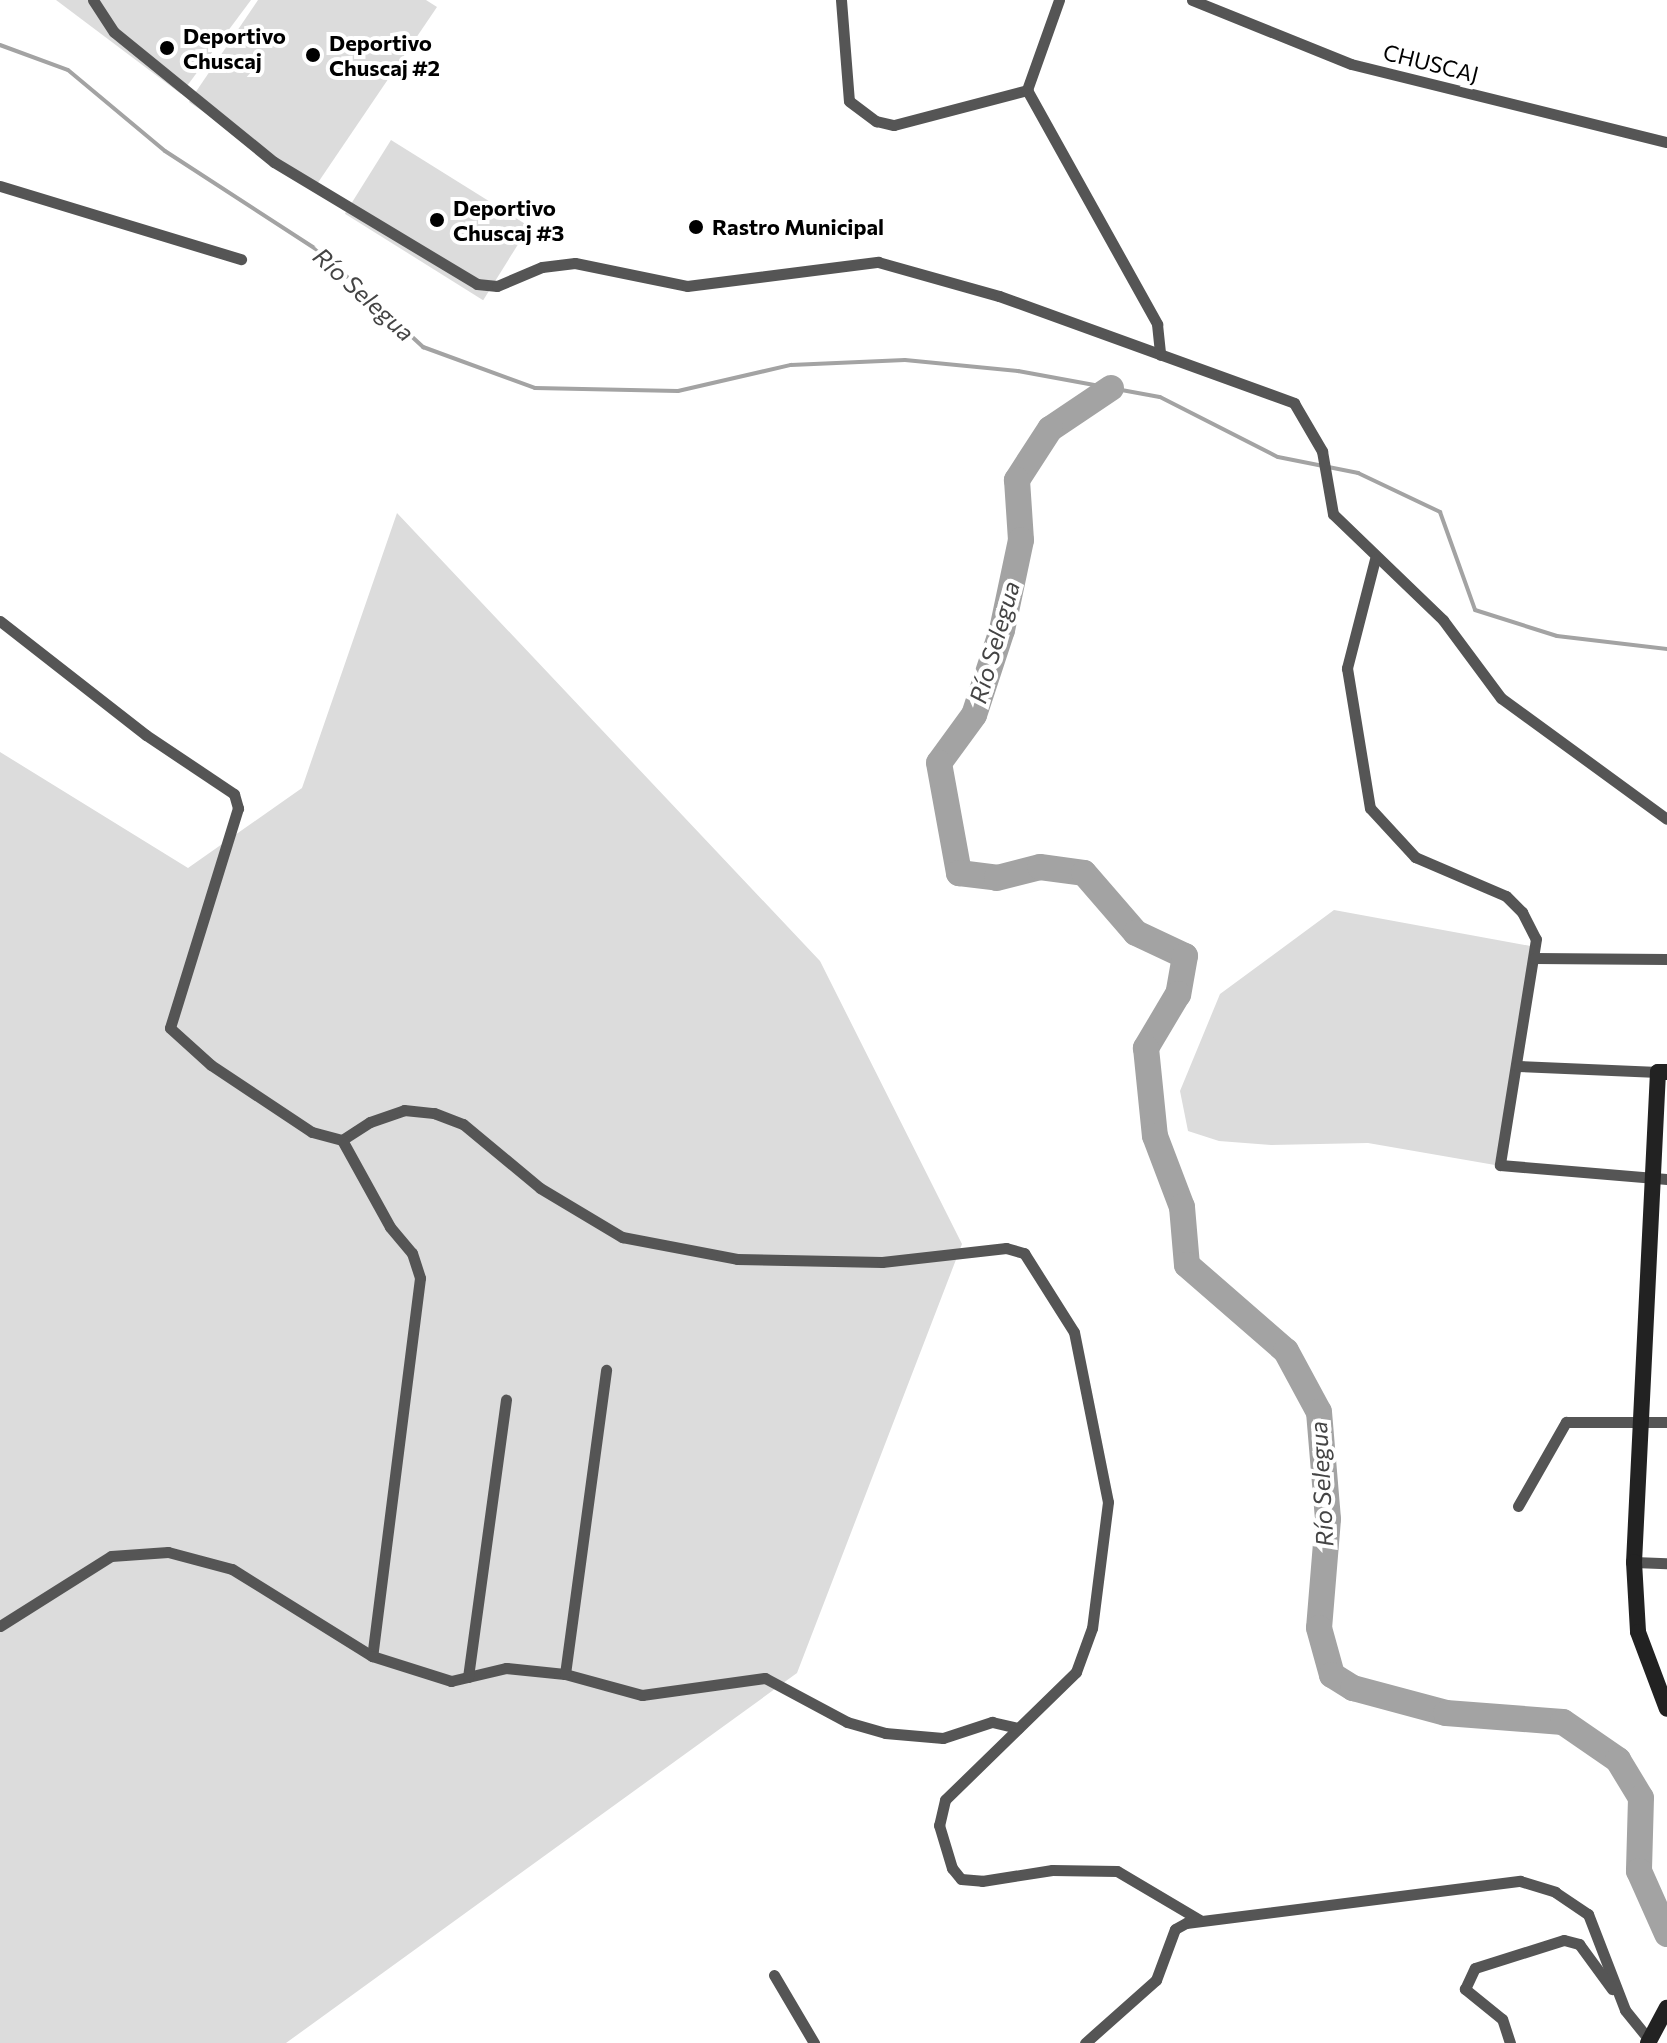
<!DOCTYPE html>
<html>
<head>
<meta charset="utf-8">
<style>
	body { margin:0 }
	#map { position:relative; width:1667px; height:2043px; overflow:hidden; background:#fff; font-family:Commissioner,sans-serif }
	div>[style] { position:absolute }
	.green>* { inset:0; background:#dcdcdc; transform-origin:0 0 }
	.stream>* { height:4px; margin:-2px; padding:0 2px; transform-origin:2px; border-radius:2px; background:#a3a3a3 }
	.river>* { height:26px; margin:-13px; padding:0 13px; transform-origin:13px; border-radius:13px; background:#a3a3a3 }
	.street>* { height:11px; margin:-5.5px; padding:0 5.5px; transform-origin:5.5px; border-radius:5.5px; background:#555 }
	.secondary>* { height:16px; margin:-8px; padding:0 8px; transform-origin:8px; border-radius:8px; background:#222 }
	.dots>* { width:22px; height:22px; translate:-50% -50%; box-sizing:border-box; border:4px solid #fff; border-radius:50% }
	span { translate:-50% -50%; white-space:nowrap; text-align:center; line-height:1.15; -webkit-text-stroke:8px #fff; paint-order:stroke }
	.poi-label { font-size:22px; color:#000; font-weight:700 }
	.left { translate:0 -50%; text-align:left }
	.street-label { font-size:22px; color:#000 }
	.water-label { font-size:24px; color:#444; font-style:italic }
</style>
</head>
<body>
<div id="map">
	<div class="green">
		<i style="clip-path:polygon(56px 0,251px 0,181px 94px)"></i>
		<i style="clip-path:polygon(258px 0,426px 0,437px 7px,315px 187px,189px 102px)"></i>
		<i style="left:391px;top:140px;width:163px;height:87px;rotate:32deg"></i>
		<i style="clip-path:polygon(397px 513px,820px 961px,962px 1244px,797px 1673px,286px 2043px,0 2043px,0 752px,188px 868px,302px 788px)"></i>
		<i style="clip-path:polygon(1334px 910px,1536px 947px,1495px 1165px,1368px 1143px,1271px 1145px,1219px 1141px,1188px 1131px,1180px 1091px,1220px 994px)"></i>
	</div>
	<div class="stream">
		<i style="left:0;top:45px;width:72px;rotate:20.2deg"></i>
		<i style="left:68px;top:70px;width:126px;rotate:39.9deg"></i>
		<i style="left:165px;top:151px;width:184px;rotate:33deg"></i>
		<i style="left:319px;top:251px;width:142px;rotate:42.7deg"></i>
		<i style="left:423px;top:347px;width:119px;rotate:20.1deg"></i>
		<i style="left:535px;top:388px;width:143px;rotate:1.2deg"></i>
		<i style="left:678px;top:391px;width:116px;rotate:-13deg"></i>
		<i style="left:791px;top:365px;width:114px;rotate:-2.5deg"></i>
		<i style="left:905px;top:360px;width:114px;rotate:5.6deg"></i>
		<i style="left:1018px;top:371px;width:144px;rotate:10.4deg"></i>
		<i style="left:1160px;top:397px;width:132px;rotate:27deg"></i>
		<i style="left:1278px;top:457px;width:82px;rotate:11.3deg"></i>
		<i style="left:1358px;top:473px;width:91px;rotate:25.4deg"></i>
		<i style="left:1440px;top:512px;width:104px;rotate:70.3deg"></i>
		<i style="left:1475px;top:610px;width:86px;rotate:17.6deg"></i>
		<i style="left:1557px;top:636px;width:111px;rotate:6.7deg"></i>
	</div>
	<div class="river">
		<i style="left:1111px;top:388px;width:73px;rotate:146.1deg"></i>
		<i style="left:1050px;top:429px;width:61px;rotate:122.9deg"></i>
		<i style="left:1017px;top:480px;width:60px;rotate:86.2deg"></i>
		<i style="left:1021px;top:540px;width:92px;rotate:101.9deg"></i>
		<i style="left:1002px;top:630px;width:89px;rotate:108.2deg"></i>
		<i style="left:974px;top:715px;width:59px;rotate:126.1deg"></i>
		<i style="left:939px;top:763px;width:112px;rotate:79.7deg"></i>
		<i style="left:959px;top:873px;width:38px;rotate:7deg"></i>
		<i style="left:997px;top:878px;width:44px;rotate:-14.3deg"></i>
		<i style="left:1040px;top:867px;width:44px;rotate:7.8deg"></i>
		<i style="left:1084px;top:873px;width:79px;rotate:49.1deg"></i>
		<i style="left:1136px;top:933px;width:54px;rotate:25.1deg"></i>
		<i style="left:1185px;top:956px;width:39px;rotate:100deg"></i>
		<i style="left:1178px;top:994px;width:63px;rotate:120.7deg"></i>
		<i style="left:1146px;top:1048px;width:88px;rotate:84.2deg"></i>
		<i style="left:1155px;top:1136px;width:76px;rotate:69.2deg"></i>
		<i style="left:1182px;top:1207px;width:58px;rotate:85.1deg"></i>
		<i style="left:1187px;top:1265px;width:131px;rotate:41deg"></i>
		<i style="left:1286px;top:1351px;width:69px;rotate:61.6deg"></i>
		<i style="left:1319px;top:1412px;width:107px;rotate:85.2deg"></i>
		<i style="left:1328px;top:1519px;width:109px;rotate:94.7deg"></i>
		<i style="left:1319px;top:1628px;width:49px;rotate:74.5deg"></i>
		<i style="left:1332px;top:1675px;width:25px;rotate:32deg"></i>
		<i style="left:1353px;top:1688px;width:96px;rotate:15deg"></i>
		<i style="left:1446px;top:1713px;width:117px;rotate:4.4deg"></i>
		<i style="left:1563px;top:1722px;width:67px;rotate:34.6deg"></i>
		<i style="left:1618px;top:1760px;width:44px;rotate:58.8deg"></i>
		<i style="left:1641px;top:1798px;width:73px;rotate:91.6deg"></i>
		<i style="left:1639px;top:1871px;width:69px;rotate:66deg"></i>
	</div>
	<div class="street">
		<i style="left:93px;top:0;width:38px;rotate:57deg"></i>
		<i style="left:114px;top:32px;width:206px;rotate:39.1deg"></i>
		<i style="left:274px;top:162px;width:237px;rotate:31deg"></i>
		<i style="left:477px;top:284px;width:20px;rotate:6deg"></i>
		<i style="left:497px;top:286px;width:49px;rotate:-22.9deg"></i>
		<i style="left:542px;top:267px;width:33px;rotate:-7deg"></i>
		<i style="left:575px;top:263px;width:114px;rotate:11.6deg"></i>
		<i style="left:687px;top:286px;width:193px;rotate:-7.2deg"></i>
		<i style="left:878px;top:262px;width:126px;rotate:15.7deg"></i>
		<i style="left:999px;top:296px;width:314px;rotate:19.9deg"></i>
		<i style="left:1294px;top:403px;width:56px;rotate:59.7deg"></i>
		<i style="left:1322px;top:451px;width:64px;rotate:80.1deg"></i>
		<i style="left:1333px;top:514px;width:153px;rotate:43.9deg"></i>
		<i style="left:1443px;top:620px;width:97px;rotate:53.4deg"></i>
		<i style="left:1501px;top:698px;width:205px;rotate:36.1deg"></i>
		<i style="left:841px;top:0;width:101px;rotate:85.5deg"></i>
		<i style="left:849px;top:101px;width:34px;rotate:37deg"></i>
		<i style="left:876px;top:121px;width:18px;rotate:13deg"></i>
		<i style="left:894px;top:125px;width:138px;rotate:-14.7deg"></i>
		<i style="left:1059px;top:0;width:96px;rotate:109.6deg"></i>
		<i style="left:1027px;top:90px;width:268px;rotate:60.9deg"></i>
		<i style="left:1157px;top:324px;width:31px;rotate:84deg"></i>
		<i style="left:1192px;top:0;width:171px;rotate:21.9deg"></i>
		<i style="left:1351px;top:64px;width:325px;rotate:13.9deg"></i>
		<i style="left:0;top:186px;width:252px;rotate:16.9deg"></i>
		<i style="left:1375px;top:559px;width:113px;rotate:104.4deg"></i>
		<i style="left:1347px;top:668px;width:142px;rotate:80.7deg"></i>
		<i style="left:1370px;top:808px;width:67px;rotate:47.4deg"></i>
		<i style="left:1415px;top:857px;width:99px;rotate:23.2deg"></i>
		<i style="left:1506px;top:896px;width:23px;rotate:45deg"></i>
		<i style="left:1522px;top:912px;width:30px;rotate:63deg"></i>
		<i style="left:1536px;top:939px;width:229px;rotate:99.1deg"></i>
		<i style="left:1500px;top:1165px;width:168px;rotate:4.8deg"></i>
		<i style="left:0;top:621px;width:185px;rotate:38deg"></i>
		<i style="left:146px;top:735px;width:106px;rotate:33.8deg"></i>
		<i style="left:234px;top:794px;width:15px;rotate:74deg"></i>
		<i style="left:238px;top:808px;width:230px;rotate:107.2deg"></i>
		<i style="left:170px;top:1028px;width:55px;rotate:42.1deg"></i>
		<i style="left:211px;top:1065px;width:121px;rotate:33.6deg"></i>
		<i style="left:312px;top:1132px;width:31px;rotate:15deg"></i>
		<i style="left:342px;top:1140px;width:33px;rotate:-33deg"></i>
		<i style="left:370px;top:1122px;width:36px;rotate:-19deg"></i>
		<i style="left:404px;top:1110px;width:30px;rotate:6deg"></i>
		<i style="left:434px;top:1113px;width:31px;rotate:21deg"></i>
		<i style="left:463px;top:1124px;width:100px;rotate:39.7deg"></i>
		<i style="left:540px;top:1188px;width:96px;rotate:30.9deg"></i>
		<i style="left:622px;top:1237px;width:117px;rotate:10.8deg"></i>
		<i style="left:737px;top:1259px;width:145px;rotate:1.2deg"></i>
		<i style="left:882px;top:1262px;width:125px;rotate:-6.4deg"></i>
		<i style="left:1006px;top:1248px;width:19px;rotate:16deg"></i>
		<i style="left:1024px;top:1253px;width:93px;rotate:57.7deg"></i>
		<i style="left:1074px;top:1332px;width:173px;rotate:78.7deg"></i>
		<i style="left:1108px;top:1502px;width:127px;rotate:97.2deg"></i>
		<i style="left:1092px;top:1628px;width:47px;rotate:110deg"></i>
		<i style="left:1076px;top:1672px;width:183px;rotate:135.7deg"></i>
		<i style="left:945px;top:1800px;width:26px;rotate:103deg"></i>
		<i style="left:939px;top:1825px;width:45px;rotate:73.2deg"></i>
		<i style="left:952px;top:1868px;width:14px;rotate:51deg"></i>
		<i style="left:961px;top:1879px;width:21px;rotate:5deg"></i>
		<i style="left:982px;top:1881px;width:71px;rotate:-8.9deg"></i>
		<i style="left:1052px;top:1870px;width:65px;rotate:0.9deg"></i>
		<i style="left:1117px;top:1871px;width:96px;rotate:30.6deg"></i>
		<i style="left:1534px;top:958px;width:133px;rotate:0.4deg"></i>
		<i style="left:1517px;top:1066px;width:141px;rotate:2.4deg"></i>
		<i style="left:342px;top:1140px;width:99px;rotate:61.1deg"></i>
		<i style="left:390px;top:1227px;width:34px;rotate:50deg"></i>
		<i style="left:412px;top:1253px;width:26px;rotate:72deg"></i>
		<i style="left:420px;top:1278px;width:381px;rotate:97.2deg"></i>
		<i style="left:1518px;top:1506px;width:97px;rotate:-60.3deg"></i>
		<i style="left:1566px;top:1422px;width:101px"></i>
		<i style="left:1634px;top:1562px;width:33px;rotate:2deg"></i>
		<i style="left:0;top:1626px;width:131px;rotate:-32.2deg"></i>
		<i style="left:111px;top:1556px;width:57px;rotate:-4deg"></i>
		<i style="left:168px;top:1552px;width:66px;rotate:14.9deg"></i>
		<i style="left:232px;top:1569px;width:165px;rotate:31.9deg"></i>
		<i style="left:372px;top:1656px;width:83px;rotate:17.6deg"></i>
		<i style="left:451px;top:1681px;width:57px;rotate:-13.3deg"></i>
		<i style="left:506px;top:1668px;width:59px;rotate:5.8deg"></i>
		<i style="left:565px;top:1674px;width:80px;rotate:15.3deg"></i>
		<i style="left:642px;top:1695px;width:124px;rotate:-7.9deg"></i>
		<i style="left:765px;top:1678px;width:93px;rotate:28.2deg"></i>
		<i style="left:847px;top:1722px;width:40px;rotate:16deg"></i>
		<i style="left:885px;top:1733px;width:58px;rotate:4.9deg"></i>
		<i style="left:943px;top:1738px;width:52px;rotate:-18.1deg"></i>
		<i style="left:992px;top:1722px;width:27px;rotate:13deg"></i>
		<i style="left:565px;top:1674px;width:307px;rotate:-82.3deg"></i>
		<i style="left:468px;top:1677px;width:280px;rotate:-82.2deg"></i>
		<i style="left:774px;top:1975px;width:79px;rotate:59.5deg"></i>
		<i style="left:1085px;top:2043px;width:95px;rotate:-41.6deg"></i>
		<i style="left:1156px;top:1980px;width:54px;rotate:-69.6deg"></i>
		<i style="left:1175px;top:1929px;width:13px;rotate:-29deg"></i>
		<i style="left:1186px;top:1923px;width:337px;rotate:-7.2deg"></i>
		<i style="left:1520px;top:1881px;width:37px;rotate:17deg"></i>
		<i style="left:1555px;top:1892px;width:40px;rotate:34deg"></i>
		<i style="left:1588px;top:1914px;width:103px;rotate:68.9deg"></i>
		<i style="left:1625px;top:2010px;width:38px;rotate:51deg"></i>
		<i style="left:1510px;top:2043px;width:25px;rotate:-108deg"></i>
		<i style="left:1502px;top:2019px;width:48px;rotate:-141deg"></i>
		<i style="left:1465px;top:1989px;width:23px;rotate:-65deg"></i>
		<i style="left:1475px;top:1968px;width:93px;rotate:-17.5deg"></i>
		<i style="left:1564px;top:1940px;width:16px;rotate:15deg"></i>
		<i style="left:1579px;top:1944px;width:56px;rotate:53.7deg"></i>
	</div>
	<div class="secondary">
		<i style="left:1667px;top:1072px;width:9px;rotate:180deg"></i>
		<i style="left:1658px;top:1072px;width:491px;rotate:92.8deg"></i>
		<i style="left:1634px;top:1562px;width:70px;rotate:86.7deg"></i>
		<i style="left:1638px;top:1632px;width:82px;rotate:69.4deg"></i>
		<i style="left:1648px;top:2043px;width:40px;rotate:-62deg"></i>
	</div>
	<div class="dots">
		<i style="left:167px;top:48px;background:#000"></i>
		<i style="left:313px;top:55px;background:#000"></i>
		<i style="left:437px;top:220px;background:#000"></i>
		<i style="left:696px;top:227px;background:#000"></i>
	</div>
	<div class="poi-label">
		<span class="left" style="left:183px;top:48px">Deportivo<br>Chuscaj</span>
		<span class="left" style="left:329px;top:55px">Deportivo<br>Chuscaj #2</span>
		<span class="left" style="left:453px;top:220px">Deportivo<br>Chuscaj #3</span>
		<span class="left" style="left:712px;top:227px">Rastro Municipal</span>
	</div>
	<div class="street-label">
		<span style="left:1431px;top:63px;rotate:14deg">CHUSCAJ</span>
	</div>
	<div class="water-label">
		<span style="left:364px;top:294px;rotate:42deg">Río Selegua</span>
		<span style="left:994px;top:642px;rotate:-74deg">Río Selegua</span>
		<span style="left:1321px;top:1484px;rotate:-93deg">Río Selegua</span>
	</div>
</div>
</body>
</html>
